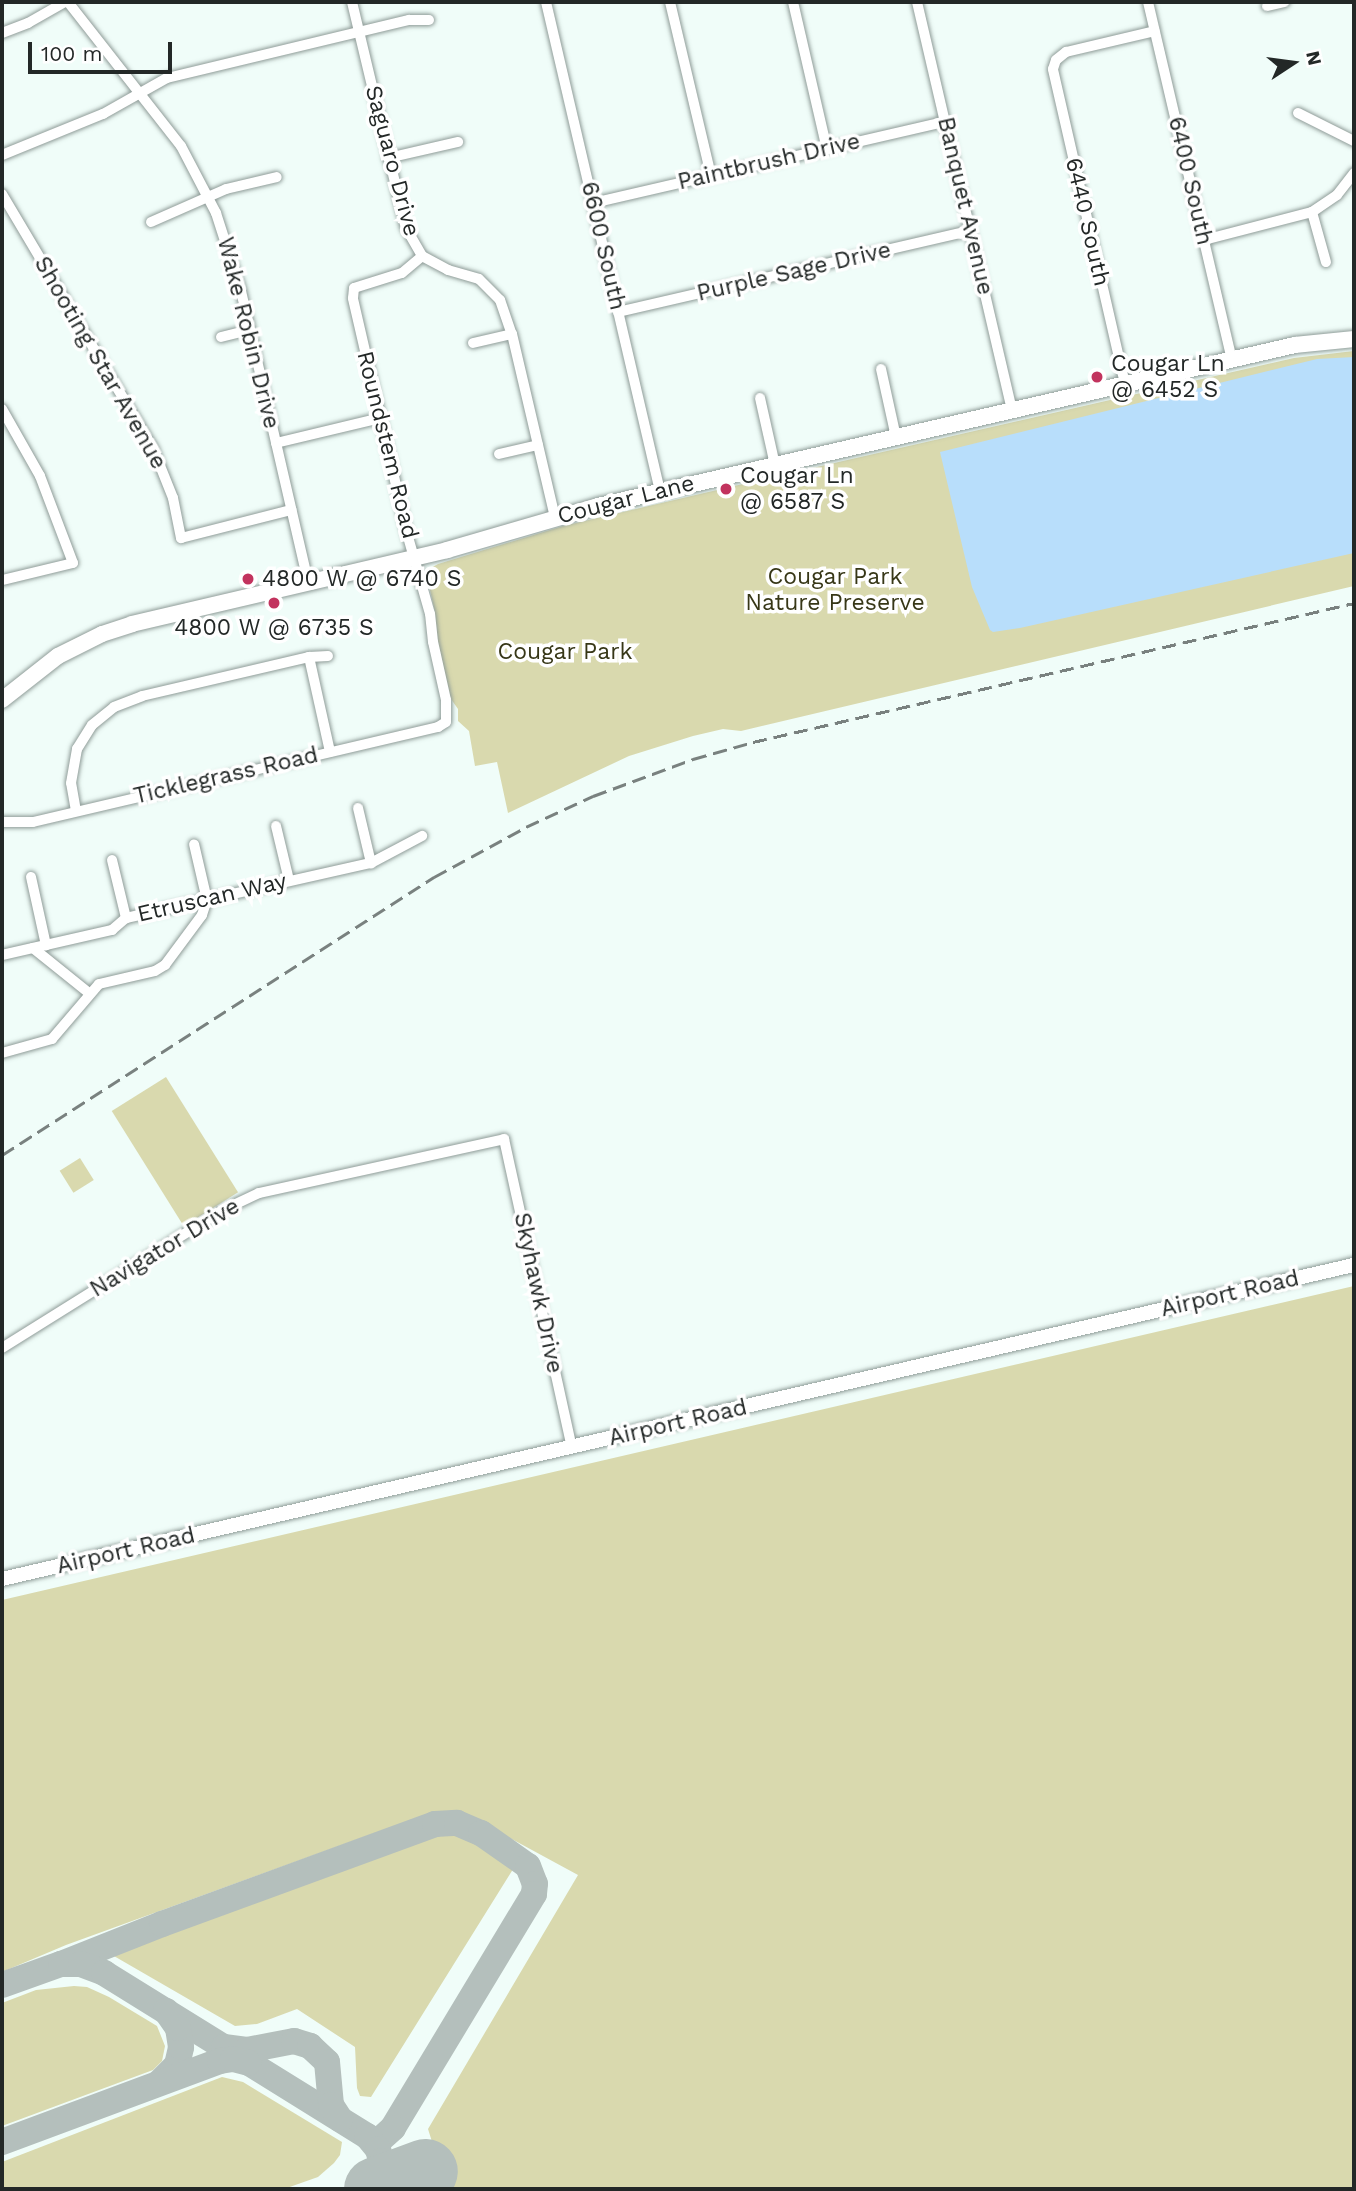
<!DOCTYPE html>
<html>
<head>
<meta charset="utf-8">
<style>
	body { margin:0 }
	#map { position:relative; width:1356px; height:2191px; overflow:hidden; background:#f0fdf9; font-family:"Work Sans",sans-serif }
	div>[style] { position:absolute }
	.green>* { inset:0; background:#d9d9ae; transform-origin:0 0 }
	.water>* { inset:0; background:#b8defb }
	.taxiway>* { height:26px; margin:-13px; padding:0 13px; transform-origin:13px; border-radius:13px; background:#b4bfbc }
	.runway>* { height:65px; margin:-32.5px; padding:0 32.5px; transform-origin:32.5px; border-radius:32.5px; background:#b4bfbc }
	.roads { filter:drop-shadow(0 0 2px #8f9c98) drop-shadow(0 0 2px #8f9c98) }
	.minor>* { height:10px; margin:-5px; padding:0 5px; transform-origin:5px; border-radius:5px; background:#fff }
	.tertiary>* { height:14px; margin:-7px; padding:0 7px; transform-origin:7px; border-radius:7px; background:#fff }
	.secondary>* { height:16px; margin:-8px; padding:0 8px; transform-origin:8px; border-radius:8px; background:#fff }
	.rail>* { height:2.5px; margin-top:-1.25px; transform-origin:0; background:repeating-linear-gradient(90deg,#79817f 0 14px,transparent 0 21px) }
	.dots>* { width:19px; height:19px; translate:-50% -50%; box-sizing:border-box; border:4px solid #fff; border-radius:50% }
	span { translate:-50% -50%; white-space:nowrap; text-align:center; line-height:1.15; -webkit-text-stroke:7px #fff; paint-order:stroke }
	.street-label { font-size:23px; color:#232827 }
	.poi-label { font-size:23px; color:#232827 }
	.left { translate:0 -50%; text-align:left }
	.park-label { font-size:23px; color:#373717 }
	.frame { position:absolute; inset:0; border:4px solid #232827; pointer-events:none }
	.north { position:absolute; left:1258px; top:28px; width:70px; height:70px; -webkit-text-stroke:5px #fff; paint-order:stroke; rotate:77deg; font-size:19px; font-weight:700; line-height:28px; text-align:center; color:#232827 }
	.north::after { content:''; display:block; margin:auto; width:24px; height:32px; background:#232827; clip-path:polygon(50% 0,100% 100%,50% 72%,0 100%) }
	.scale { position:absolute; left:28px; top:42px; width:144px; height:32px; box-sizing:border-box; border:4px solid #232827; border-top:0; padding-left:9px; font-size:21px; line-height:24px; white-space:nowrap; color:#232827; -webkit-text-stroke:5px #fff; paint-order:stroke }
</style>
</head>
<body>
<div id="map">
	<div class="green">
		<i style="clip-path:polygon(1354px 351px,1354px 586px,741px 731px,723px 729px,693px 736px,629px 756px,508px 813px,497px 762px,475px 766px,469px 731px,458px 721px,458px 709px,451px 699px,438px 643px,435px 612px,427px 577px,429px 569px,438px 564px,563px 526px,734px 486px,1294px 358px)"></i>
		<i style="left:166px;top:1077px;width:136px;height:64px;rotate:58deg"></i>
		<i style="left:80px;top:1158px;width:26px;height:24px;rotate:58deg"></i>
		<i style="clip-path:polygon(1354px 1286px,1354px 2189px,447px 2189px,428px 2129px,578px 1875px,462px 1812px,430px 1813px,66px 1945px,2px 1972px,2px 1600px)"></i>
		<i style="clip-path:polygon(453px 1832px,515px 1866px,371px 2097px,360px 2096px,357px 2088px,355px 2047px,297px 2009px,257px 2024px,235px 2026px,107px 1952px,164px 1935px,440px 1833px)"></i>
		<i style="clip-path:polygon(74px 1986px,87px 1987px,109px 1997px,157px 2026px,165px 2046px,162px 2061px,153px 2070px,2px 2126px,2px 2003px,36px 1990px)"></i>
		<i style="clip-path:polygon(222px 2077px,243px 2082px,342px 2142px,340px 2155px,334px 2163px,318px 2177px,284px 2189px,2px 2189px,2px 2162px)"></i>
	</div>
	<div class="water">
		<i style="clip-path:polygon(1354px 357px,1354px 553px,1020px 628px,993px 632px,990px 630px,972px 587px,940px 452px,1317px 359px)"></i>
	</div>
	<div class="taxiway">
		<i style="left:61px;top:1964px;width:109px;rotate:-21.6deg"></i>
		<i style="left:162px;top:1924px;width:291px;rotate:-20.1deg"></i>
		<i style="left:435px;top:1824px;width:22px;rotate:-3deg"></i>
		<i style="left:457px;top:1823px;width:26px;rotate:23deg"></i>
		<i style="left:481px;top:1833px;width:57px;rotate:35.1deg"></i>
		<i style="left:528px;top:1866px;width:19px;rotate:69deg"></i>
		<i style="left:535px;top:1884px;width:10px;rotate:96deg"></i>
		<i style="left:534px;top:1894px;width:273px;rotate:121.1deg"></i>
		<i style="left:393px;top:2128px;width:24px;rotate:138deg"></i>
		<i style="left:2px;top:1985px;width:63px;rotate:-19.6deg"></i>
		<i style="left:61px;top:1964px;width:20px"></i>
		<i style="left:81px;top:1964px;width:25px;rotate:21deg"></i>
		<i style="left:104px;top:1973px;width:309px;rotate:31.8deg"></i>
		<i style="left:367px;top:2136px;width:17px;rotate:50deg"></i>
		<i style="left:378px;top:2149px;width:12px;rotate:76deg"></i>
		<i style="left:381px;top:2161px;width:19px;rotate:102deg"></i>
		<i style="left:377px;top:2180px;width:13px;rotate:135deg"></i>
		<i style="left:224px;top:2047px;width:23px;rotate:7deg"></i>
		<i style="left:247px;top:2050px;width:48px;rotate:-10.8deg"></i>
		<i style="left:294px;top:2041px;width:17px;rotate:17deg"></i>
		<i style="left:310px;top:2046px;width:23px;rotate:43deg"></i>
		<i style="left:327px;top:2062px;width:43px;rotate:84.7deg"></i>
		<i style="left:331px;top:2105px;width:17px;rotate:57deg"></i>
		<i style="left:160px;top:2082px;width:24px;rotate:-45deg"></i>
		<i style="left:177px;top:2065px;width:18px;rotate:-77deg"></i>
		<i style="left:181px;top:2047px;width:19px;rotate:-99deg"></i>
		<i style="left:178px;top:2028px;width:21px;rotate:-125deg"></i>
		<i style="left:2px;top:2142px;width:233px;rotate:-20.4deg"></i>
		<i style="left:220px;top:2061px;width:13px;rotate:-9deg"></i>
		<i style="left:233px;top:2059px;width:16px;rotate:14deg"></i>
	</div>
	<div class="runway">
		<i style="left:376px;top:2189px;width:52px;rotate:-20.2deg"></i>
	</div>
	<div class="roads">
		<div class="minor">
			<i style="left:68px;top:2px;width:183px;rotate:51.9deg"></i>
			<i style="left:181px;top:146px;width:76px;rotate:62.4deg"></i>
			<i style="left:216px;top:213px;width:82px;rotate:72.2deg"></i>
			<i style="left:241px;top:291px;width:299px;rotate:77deg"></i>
			<i style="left:352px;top:2px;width:232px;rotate:76.6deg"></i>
			<i style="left:406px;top:228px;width:32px;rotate:60deg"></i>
			<i style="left:422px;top:256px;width:30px;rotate:28deg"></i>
			<i style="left:448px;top:270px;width:32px;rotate:16deg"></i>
			<i style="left:479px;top:279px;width:30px;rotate:45deg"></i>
			<i style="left:500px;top:300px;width:36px;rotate:71deg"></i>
			<i style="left:512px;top:334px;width:188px;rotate:76.8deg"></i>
			<i style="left:546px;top:2px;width:502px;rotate:76.88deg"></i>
			<i style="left:670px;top:2px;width:179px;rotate:76.7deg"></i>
			<i style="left:793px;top:2px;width:151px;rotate:77deg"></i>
			<i style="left:917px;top:2px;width:419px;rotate:76.9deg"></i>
			<i style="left:1148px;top:2px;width:368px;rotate:76.8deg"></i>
			<i style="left:1267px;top:6px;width:18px;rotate:-13deg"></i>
			<i style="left:2px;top:33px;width:28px;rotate:-21deg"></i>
			<i style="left:28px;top:23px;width:43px;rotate:-29.6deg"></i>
			<i style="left:1298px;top:113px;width:63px;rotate:26.6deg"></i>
			<i style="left:2px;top:155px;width:109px;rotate:-22.1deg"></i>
			<i style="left:103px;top:114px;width:73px;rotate:-29.4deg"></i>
			<i style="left:167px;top:78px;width:249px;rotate:-13.5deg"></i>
			<i style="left:409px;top:20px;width:20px"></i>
			<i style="left:388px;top:158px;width:72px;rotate:-12.9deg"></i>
			<i style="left:2px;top:194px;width:295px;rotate:59.3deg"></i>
			<i style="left:153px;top:448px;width:54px;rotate:68.2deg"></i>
			<i style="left:173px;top:498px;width:41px;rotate:78.7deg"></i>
			<i style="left:181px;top:538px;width:114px;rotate:-14.3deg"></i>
			<i style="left:593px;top:203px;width:361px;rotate:-13deg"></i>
			<i style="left:1312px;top:212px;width:52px;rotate:74.4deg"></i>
			<i style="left:151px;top:222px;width:82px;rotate:-23.7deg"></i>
			<i style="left:226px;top:189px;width:52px;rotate:-13.2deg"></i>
			<i style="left:1204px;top:240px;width:112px;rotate:-14.5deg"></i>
			<i style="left:1312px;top:212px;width:30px;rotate:-34deg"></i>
			<i style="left:1337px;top:195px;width:28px;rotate:-52deg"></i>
			<i style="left:618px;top:312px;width:361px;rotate:-13deg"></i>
			<i style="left:221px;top:337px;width:30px;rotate:-14deg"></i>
			<i style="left:473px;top:343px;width:40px;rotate:-13deg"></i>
			<i style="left:881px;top:369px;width:70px;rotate:77.6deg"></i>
			<i style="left:1125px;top:384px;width:323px;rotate:-102.9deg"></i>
			<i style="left:1053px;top:69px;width:9px;rotate:-72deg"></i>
			<i style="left:1056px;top:60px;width:13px;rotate:-39deg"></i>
			<i style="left:1066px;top:52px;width:91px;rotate:-13.3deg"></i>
			<i style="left:760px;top:398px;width:69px;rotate:77.4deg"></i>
			<i style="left:2px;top:409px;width:77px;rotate:60.4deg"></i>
			<i style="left:40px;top:476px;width:93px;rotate:69.2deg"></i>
			<i style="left:73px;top:563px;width:73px;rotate:166.5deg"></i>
			<i style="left:276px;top:443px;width:107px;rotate:-13.5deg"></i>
			<i style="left:499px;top:454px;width:40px;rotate:-13deg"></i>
			<i style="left:309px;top:657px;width:97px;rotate:77.5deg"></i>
			<i style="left:358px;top:808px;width:57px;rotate:76.7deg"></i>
			<i style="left:76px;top:811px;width:28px;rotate:-100deg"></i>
			<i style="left:71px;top:783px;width:35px;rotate:-80deg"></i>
			<i style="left:77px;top:749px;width:28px;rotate:-58deg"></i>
			<i style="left:92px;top:725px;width:28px;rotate:-39deg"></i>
			<i style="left:114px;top:707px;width:30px;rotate:-21deg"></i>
			<i style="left:142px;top:696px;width:171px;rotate:-13.1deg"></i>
			<i style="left:309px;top:657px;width:19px;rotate:-3deg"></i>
			<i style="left:2px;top:822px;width:31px"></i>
			<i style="left:33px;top:822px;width:416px;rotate:-13.2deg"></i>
			<i style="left:438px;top:727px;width:9px;rotate:-32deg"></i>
			<i style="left:446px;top:722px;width:22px;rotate:-90deg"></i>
			<i style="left:446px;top:700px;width:59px;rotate:-102.6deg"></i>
			<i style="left:433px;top:642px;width:28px;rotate:-96deg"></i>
			<i style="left:430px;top:614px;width:80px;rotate:-105.9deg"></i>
			<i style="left:408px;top:537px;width:245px;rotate:-103deg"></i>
			<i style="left:353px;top:298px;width:10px;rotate:-84deg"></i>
			<i style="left:354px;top:288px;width:50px;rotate:-17.4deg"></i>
			<i style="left:402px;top:273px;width:26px;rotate:-40deg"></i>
			<i style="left:276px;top:826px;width:56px;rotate:76.5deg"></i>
			<i style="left:112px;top:860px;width:60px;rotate:76.4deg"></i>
			<i style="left:31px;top:877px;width:70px;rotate:77.6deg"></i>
			<i style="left:33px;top:948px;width:72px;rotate:38.8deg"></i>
			<i style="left:2px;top:955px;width:113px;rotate:-12.8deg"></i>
			<i style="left:112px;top:930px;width:18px;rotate:-41deg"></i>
			<i style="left:126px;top:918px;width:251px;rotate:-12.7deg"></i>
			<i style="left:371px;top:863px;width:58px;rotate:-27.9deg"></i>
			<i style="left:2px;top:1053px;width:52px;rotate:-15.6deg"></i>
			<i style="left:52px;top:1039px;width:72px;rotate:-49.5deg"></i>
			<i style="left:99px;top:984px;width:57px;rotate:-13.1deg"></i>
			<i style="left:155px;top:971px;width:12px;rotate:-31deg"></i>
			<i style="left:165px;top:965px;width:62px;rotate:-53.5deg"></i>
			<i style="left:202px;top:915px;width:16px;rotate:-72deg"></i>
			<i style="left:207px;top:900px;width:57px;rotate:-103.1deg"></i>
			<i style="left:2px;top:1348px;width:258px;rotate:-32deg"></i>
			<i style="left:221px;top:1211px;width:42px;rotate:-25.3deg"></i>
			<i style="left:259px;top:1193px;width:251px;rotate:-12.4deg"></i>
			<i style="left:504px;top:1139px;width:315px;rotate:77.6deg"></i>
		</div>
		<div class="tertiary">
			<i style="left:2px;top:1579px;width:1388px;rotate:-13.08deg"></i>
		</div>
		<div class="secondary">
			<i style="left:2px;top:700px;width:71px;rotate:-38.2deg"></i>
			<i style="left:58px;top:656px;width:49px;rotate:-26.6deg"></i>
			<i style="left:102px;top:634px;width:32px;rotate:-18deg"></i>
			<i style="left:132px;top:624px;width:324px;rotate:-13.2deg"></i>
			<i style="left:447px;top:550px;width:157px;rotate:-16.2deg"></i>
			<i style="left:598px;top:506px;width:715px;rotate:-13.01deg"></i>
			<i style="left:1295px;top:345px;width:59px;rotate:-5.8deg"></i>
		</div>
	</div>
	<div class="rail">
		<i style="left:2px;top:1155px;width:514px;rotate:-32.76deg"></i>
		<i style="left:434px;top:877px;width:105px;rotate:-28.5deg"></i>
		<i style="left:526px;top:827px;width:74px;rotate:-24.8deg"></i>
		<i style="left:593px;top:796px;width:107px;rotate:-20.3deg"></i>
		<i style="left:693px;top:759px;width:62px;rotate:-15.8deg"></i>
		<i style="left:753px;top:742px;width:617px;rotate:-13.02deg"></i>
	</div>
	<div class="dots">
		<i style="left:1097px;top:377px;background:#c2335e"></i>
		<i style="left:726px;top:489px;background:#c2335e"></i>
		<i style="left:248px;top:579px;background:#c2335e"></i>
		<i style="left:274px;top:603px;background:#c2335e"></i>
	</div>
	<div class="street-label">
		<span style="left:392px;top:161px;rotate:75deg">Saguaro Drive</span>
		<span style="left:769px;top:162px;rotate:-13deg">Paintbrush Drive</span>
		<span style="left:1190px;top:181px;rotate:77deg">6400 South</span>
		<span style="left:965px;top:206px;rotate:77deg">Banquet Avenue</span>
		<span style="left:1087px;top:222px;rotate:77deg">6440 South</span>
		<span style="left:603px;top:246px;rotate:77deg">6600 South</span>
		<span style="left:794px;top:272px;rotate:-13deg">Purple Sage Drive</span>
		<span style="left:248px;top:333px;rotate:76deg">Wake Robin Drive</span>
		<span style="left:100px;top:363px;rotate:60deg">Shooting Star Avenue</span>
		<span style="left:387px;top:445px;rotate:76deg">Roundstem Road</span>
		<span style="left:626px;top:500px;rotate:-14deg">Cougar Lane</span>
		<span style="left:226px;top:776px;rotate:-13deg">Ticklegrass Road</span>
		<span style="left:212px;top:898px;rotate:-13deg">Etruscan Way</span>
		<span style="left:165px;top:1248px;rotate:-31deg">Navigator Drive</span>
		<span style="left:538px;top:1293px;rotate:78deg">Skyhawk Drive</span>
		<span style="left:1230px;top:1294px;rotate:-13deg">Airport Road</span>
		<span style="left:678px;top:1423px;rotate:-13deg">Airport Road</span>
		<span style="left:126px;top:1551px;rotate:-13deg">Airport Road</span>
	</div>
	<div class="poi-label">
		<span class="left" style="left:1111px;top:377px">Cougar Ln<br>@ 6452 S</span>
		<span class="left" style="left:740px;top:489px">Cougar Ln<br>@ 6587 S</span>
		<span class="left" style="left:262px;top:579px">4800 W @ 6740 S</span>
		<span style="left:274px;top:628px">4800 W @ 6735 S</span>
	</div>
	<div class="park-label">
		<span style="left:835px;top:590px">Cougar Park<br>Nature Preserve</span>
		<span style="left:565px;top:652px">Cougar Park</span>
	</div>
	<div class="frame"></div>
	<div class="north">N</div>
	<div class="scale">100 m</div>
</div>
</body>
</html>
